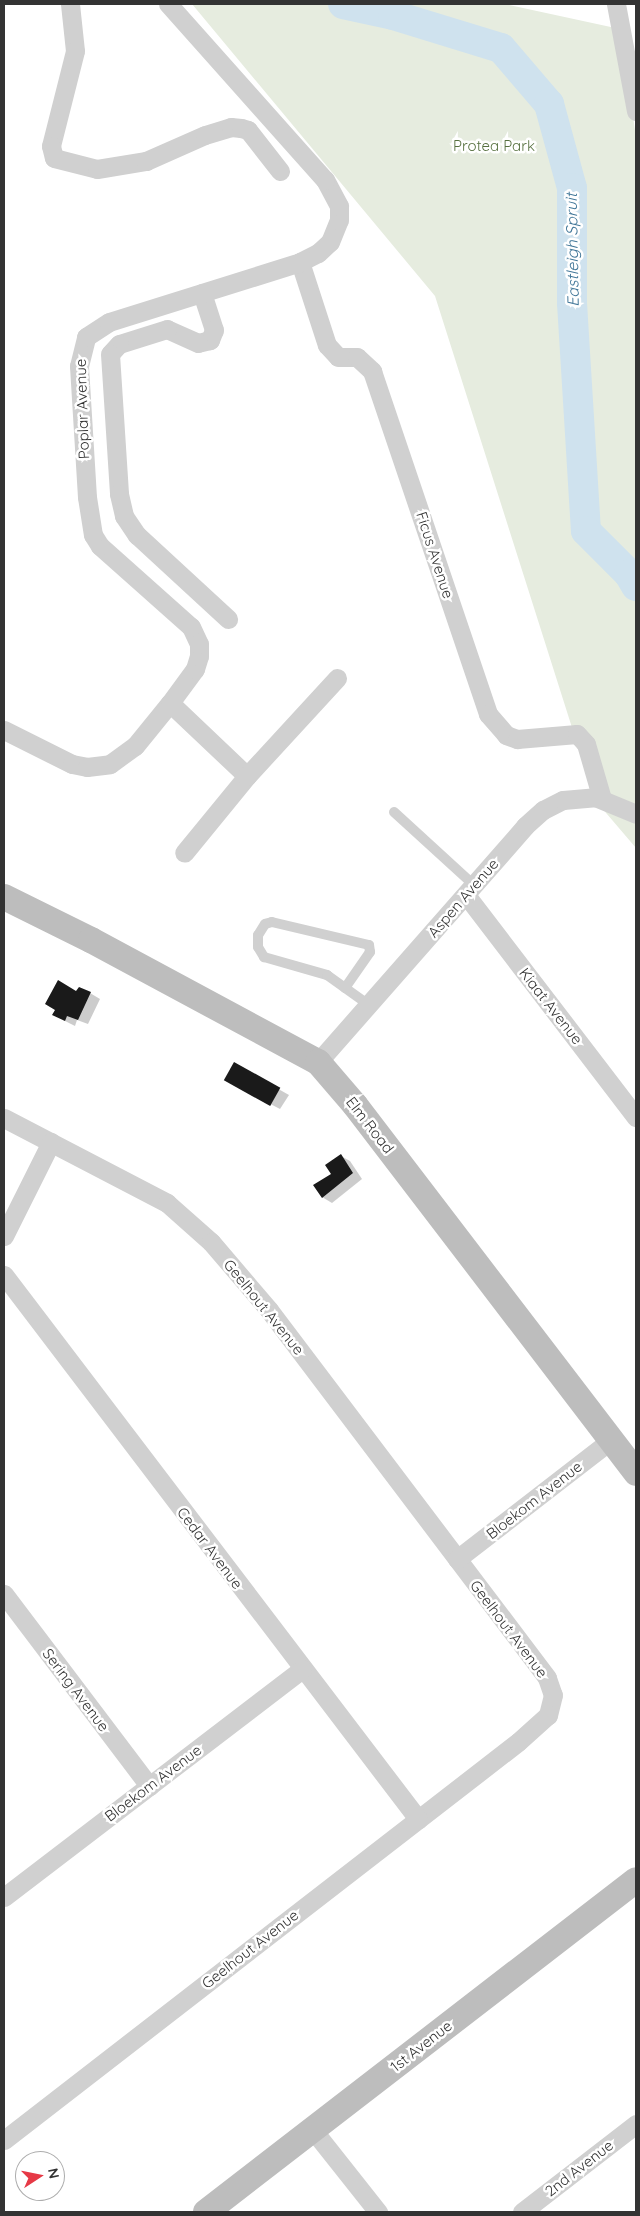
<!DOCTYPE html>
<html>
<head>
<meta charset="utf-8">
<style>
	body { margin:0 }
	#map { position:relative; width:640px; height:2216px; overflow:hidden; background:#fff; font-family:Quicksand,sans-serif }
	div>[style] { position:absolute }
	.green>* { inset:0; background:#e6ecdf }
	.shadow>* { inset:0; background:#0003 }
	.river>* { height:30px; margin:-15px; padding:0 15px; transform-origin:15px; border-radius:15px; background:#cfe2ee }
	.building>* { inset:0; background:#1a1a1a; transform-origin:0 0 }
	.lane>* { height:10px; margin:-5px; padding:0 5px; transform-origin:5px; border-radius:5px; background:#d0d0d0 }
	.street>* { height:19px; margin:-9.5px; padding:0 9.5px; transform-origin:9.5px; border-radius:9.5px; background:#d0d0d0 }
	.secondary>* { height:26px; margin:-13px; padding:0 13px; transform-origin:13px; border-radius:13px; background:#bdbdbd }
	span { translate:-50% -50%; white-space:nowrap; text-align:center; line-height:1.15; -webkit-text-stroke:5px #fff; paint-order:stroke }
	.park-label { font-size:15px; color:#56703f }
	.street-label { font-size:15px; color:#333 }
	.water-label { font-size:16px; color:#3f7597; font-style:italic }
	.frame { position:absolute; inset:0; border:5px solid #333; pointer-events:none }
	.north { position:absolute; left:15px; top:2151px; width:50px; height:50px; box-sizing:border-box; background:#fff; border:1px solid #adadad; border-radius:50%; rotate:79deg; font-size:14px; font-weight:700; line-height:20px; text-align:center; color:#333 }
	.north::after { content:''; display:block; margin:auto; width:18px; height:22px; background:#e63946; clip-path:polygon(50% 0,100% 100%,50% 72%,0 100%) }
</style>
</head>
<body>
<div id="map">
	<div class="green">
		<i style="clip-path:polygon(192px 4px,504px 4px,620px 29px,636px 137px,636px 848px,595px 800px,435px 296px)"></i>
	</div>
	<div class="shadow">
		<i style="clip-path:polygon(76px 992px,90px 993px,100px 999px,88px 1024px,77px 1020px,75px 1026px,63px 1020px)"></i>
		<i style="clip-path:polygon(234px 1064px,289px 1095px,280px 1109px,234px 1085px)"></i>
		<i style="clip-path:polygon(341px 1156px,350px 1161px,362px 1179px,332px 1203px,322px 1197px)"></i>
	</div>
	<div class="river">
		<i style="left:343px;top:4px;width:51px;rotate:12.4deg"></i>
		<i style="left:393px;top:15px;width:113px;rotate:17deg"></i>
		<i style="left:501px;top:48px;width:74px;rotate:49.4deg"></i>
		<i style="left:549px;top:104px;width:87px;rotate:74.7deg"></i>
		<i style="left:572px;top:188px;width:115px;rotate:90deg"></i>
		<i style="left:572px;top:303px;width:228px;rotate:86.5deg"></i>
		<i style="left:586px;top:531px;width:61px;rotate:45deg"></i>
		<i style="left:629px;top:574px;width:14px;rotate:60deg"></i>
	</div>
	<div class="building">
		<i style="clip-path:polygon(58px 980px,76px 991px,79px 987px,91px 992px,78px 1020px,67px 1016px,65px 1021px,52px 1015px,55px 1010px,45px 1004px)"></i>
		<i style="left:234px;top:1062px;width:53px;height:21px;rotate:29deg"></i>
		<i style="clip-path:polygon(341px 1154px,353px 1173px,322px 1198px,313px 1185px,331px 1174px,325px 1165px)"></i>
	</div>
	<div class="lane">
		<i style="left:394px;top:812px;width:108px;rotate:42.4deg"></i>
		<i style="left:345px;top:988px;width:44px;rotate:-55.2deg"></i>
		<i style="left:370px;top:952px;width:7px;rotate:-98deg"></i>
		<i style="left:369px;top:945px;width:100px;rotate:-166.7deg"></i>
		<i style="left:272px;top:922px;width:7px;rotate:164deg"></i>
		<i style="left:265px;top:924px;width:13px;rotate:122deg"></i>
		<i style="left:258px;top:935px;width:12px;rotate:90deg"></i>
		<i style="left:258px;top:947px;width:12px;rotate:59deg"></i>
		<i style="left:264px;top:957px;width:66px;rotate:15.9deg"></i>
		<i style="left:327px;top:975px;width:52px;rotate:35.5deg"></i>
	</div>
	<div class="street">
		<i style="left:70px;top:4px;width:47px;rotate:83.9deg"></i>
		<i style="left:75px;top:51px;width:98px;rotate:104.2deg"></i>
		<i style="left:51px;top:146px;width:12px;rotate:76deg"></i>
		<i style="left:54px;top:158px;width:44px;rotate:14.3deg"></i>
		<i style="left:97px;top:169px;width:50px;rotate:-9.3deg"></i>
		<i style="left:146px;top:161px;width:64px;rotate:-23.8deg"></i>
		<i style="left:205px;top:135px;width:27px;rotate:-17deg"></i>
		<i style="left:231px;top:127px;width:10px;rotate:6deg"></i>
		<i style="left:241px;top:128px;width:7px;rotate:16deg"></i>
		<i style="left:248px;top:130px;width:52px;rotate:52deg"></i>
		<i style="left:616px;top:4px;width:109px;rotate:79.4deg"></i>
		<i style="left:300px;top:262px;width:87px;rotate:72deg"></i>
		<i style="left:327px;top:345px;width:16px;rotate:47deg"></i>
		<i style="left:338px;top:357px;width:19px"></i>
		<i style="left:357px;top:357px;width:21px;rotate:43deg"></i>
		<i style="left:372px;top:371px;width:362px;rotate:71.3deg"></i>
		<i style="left:488px;top:714px;width:28px;rotate:49deg"></i>
		<i style="left:506px;top:735px;width:12px;rotate:20deg"></i>
		<i style="left:517px;top:739px;width:60px;rotate:-4.8deg"></i>
		<i style="left:577px;top:734px;width:13px;rotate:48deg"></i>
		<i style="left:586px;top:744px;width:57px;rotate:73.8deg"></i>
		<i style="left:202px;top:293px;width:39px;rotate:72deg"></i>
		<i style="left:214px;top:330px;width:11px;rotate:112deg"></i>
		<i style="left:210px;top:340px;width:12px;rotate:166deg"></i>
		<i style="left:198px;top:343px;width:34px;rotate:-156deg"></i>
		<i style="left:167px;top:329px;width:50px;rotate:162.6deg"></i>
		<i style="left:119px;top:344px;width:13px;rotate:132deg"></i>
		<i style="left:110px;top:354px;width:140px;rotate:86.3deg"></i>
		<i style="left:119px;top:494px;width:23px;rotate:77deg"></i>
		<i style="left:124px;top:516px;width:23px;rotate:56deg"></i>
		<i style="left:137px;top:535px;width:124px;rotate:42.7deg"></i>
		<i style="left:170px;top:703px;width:106px;rotate:43.5deg"></i>
		<i style="left:247px;top:776px;width:99px;rotate:129.3deg"></i>
		<i style="left:4px;top:730px;width:76px;rotate:26.6deg"></i>
		<i style="left:72px;top:764px;width:15px;rotate:11deg"></i>
		<i style="left:87px;top:767px;width:23px;rotate:-7deg"></i>
		<i style="left:110px;top:764px;width:31px;rotate:-36deg"></i>
		<i style="left:135px;top:746px;width:55px;rotate:-50.9deg"></i>
		<i style="left:170px;top:703px;width:42px;rotate:-53.7deg"></i>
		<i style="left:195px;top:669px;width:14px;rotate:-73deg"></i>
		<i style="left:199px;top:656px;width:12px;rotate:-90deg"></i>
		<i style="left:199px;top:644px;width:19px;rotate:-115deg"></i>
		<i style="left:191px;top:627px;width:122px;rotate:-138.3deg"></i>
		<i style="left:100px;top:546px;width:13px;rotate:-122deg"></i>
		<i style="left:93px;top:535px;width:38px;rotate:-99deg"></i>
		<i style="left:87px;top:497px;width:131px;rotate:-93.5deg"></i>
		<i style="left:79px;top:366px;width:30px;rotate:-76deg"></i>
		<i style="left:86px;top:337px;width:27px;rotate:-33deg"></i>
		<i style="left:109px;top:322px;width:200px;rotate:-17.4deg"></i>
		<i style="left:300px;top:262px;width:20px;rotate:-27deg"></i>
		<i style="left:318px;top:253px;width:16px;rotate:-43deg"></i>
		<i style="left:330px;top:242px;width:24px;rotate:-68deg"></i>
		<i style="left:339px;top:220px;width:14px;rotate:-90deg"></i>
		<i style="left:339px;top:206px;width:30px;rotate:-118deg"></i>
		<i style="left:325px;top:180px;width:236px;rotate:-131.7deg"></i>
		<i style="left:247px;top:776px;width:133px;rotate:-47.4deg"></i>
		<i style="left:466px;top:895px;width:280px;rotate:52.6deg"></i>
		<i style="left:318px;top:1062px;width:314px;rotate:-48.7deg"></i>
		<i style="left:525px;top:826px;width:24px;rotate:-42deg"></i>
		<i style="left:543px;top:810px;width:22px;rotate:-27deg"></i>
		<i style="left:563px;top:800px;width:32px;rotate:-5deg"></i>
		<i style="left:595px;top:797px;width:44px;rotate:22.5deg"></i>
		<i style="left:4px;top:1118px;width:184px;rotate:27.5deg"></i>
		<i style="left:167px;top:1203px;width:59px;rotate:41.6deg"></i>
		<i style="left:211px;top:1242px;width:89px;rotate:49.5deg"></i>
		<i style="left:269px;top:1310px;width:461px;rotate:52.9deg"></i>
		<i style="left:547px;top:1678px;width:18px;rotate:71deg"></i>
		<i style="left:553px;top:1695px;width:21px;rotate:104deg"></i>
		<i style="left:548px;top:1715px;width:40px;rotate:138deg"></i>
		<i style="left:518px;top:1742px;width:650px;rotate:142.25deg"></i>
		<i style="left:4px;top:1236px;width:105px;rotate:-63.4deg"></i>
		<i style="left:4px;top:1275px;width:684px;rotate:52.73deg"></i>
		<i style="left:457px;top:1559px;width:195px;rotate:-37.7deg"></i>
		<i style="left:4px;top:1594px;width:241px;rotate:52.9deg"></i>
		<i style="left:4px;top:1897px;width:375px;rotate:-37.4deg"></i>
		<i style="left:313px;top:2130px;width:105px;rotate:51.6deg"></i>
		<i style="left:522px;top:2212px;width:144px;rotate:-37.7deg"></i>
	</div>
	<div class="secondary">
		<i style="left:4px;top:897px;width:97px;rotate:26.3deg"></i>
		<i style="left:91px;top:940px;width:258px;rotate:28.3deg"></i>
		<i style="left:318px;top:1062px;width:57px;rotate:49.3deg"></i>
		<i style="left:355px;top:1105px;width:463px;rotate:52.6deg"></i>
		<i style="left:206px;top:2212px;width:543px;rotate:-37.67deg"></i>
	</div>
	<div class="park-label">
		<span style="left:494px;top:146px">Protea Park</span>
	</div>
	<div class="street-label">
		<span style="left:82px;top:409px;rotate:-92deg">Poplar Avenue</span>
		<span style="left:435px;top:555px;rotate:72deg">Ficus Avenue</span>
		<span style="left:463px;top:898px;rotate:-49deg">Aspen Avenue</span>
		<span style="left:551px;top:1006px;rotate:52deg">Kiaat Avenue</span>
		<span style="left:370px;top:1125px;rotate:52deg">Elm Road</span>
		<span style="left:264px;top:1307px;rotate:51deg">Geelhout Avenue</span>
		<span style="left:534px;top:1500px;rotate:-38deg">Bloekom Avenue</span>
		<span style="left:210px;top:1548px;rotate:53deg">Cedar Avenue</span>
		<span style="left:509px;top:1629px;rotate:53deg">Geelhout Avenue</span>
		<span style="left:76px;top:1690px;rotate:53deg">Sering Avenue</span>
		<span style="left:153px;top:1783px;rotate:-37deg">Bloekom Avenue</span>
		<span style="left:250px;top:1949px;rotate:-38deg">Geelhout Avenue</span>
		<span style="left:421px;top:2046px;rotate:-38deg">1st Avenue</span>
		<span style="left:579px;top:2168px;rotate:-38deg">2nd Avenue</span>
	</div>
	<div class="water-label">
		<span style="left:572px;top:250px;rotate:-91deg">Eastleigh Spruit</span>
	</div>
	<div class="frame"></div>
	<div class="north">N</div>
</div>
</body>
</html>
